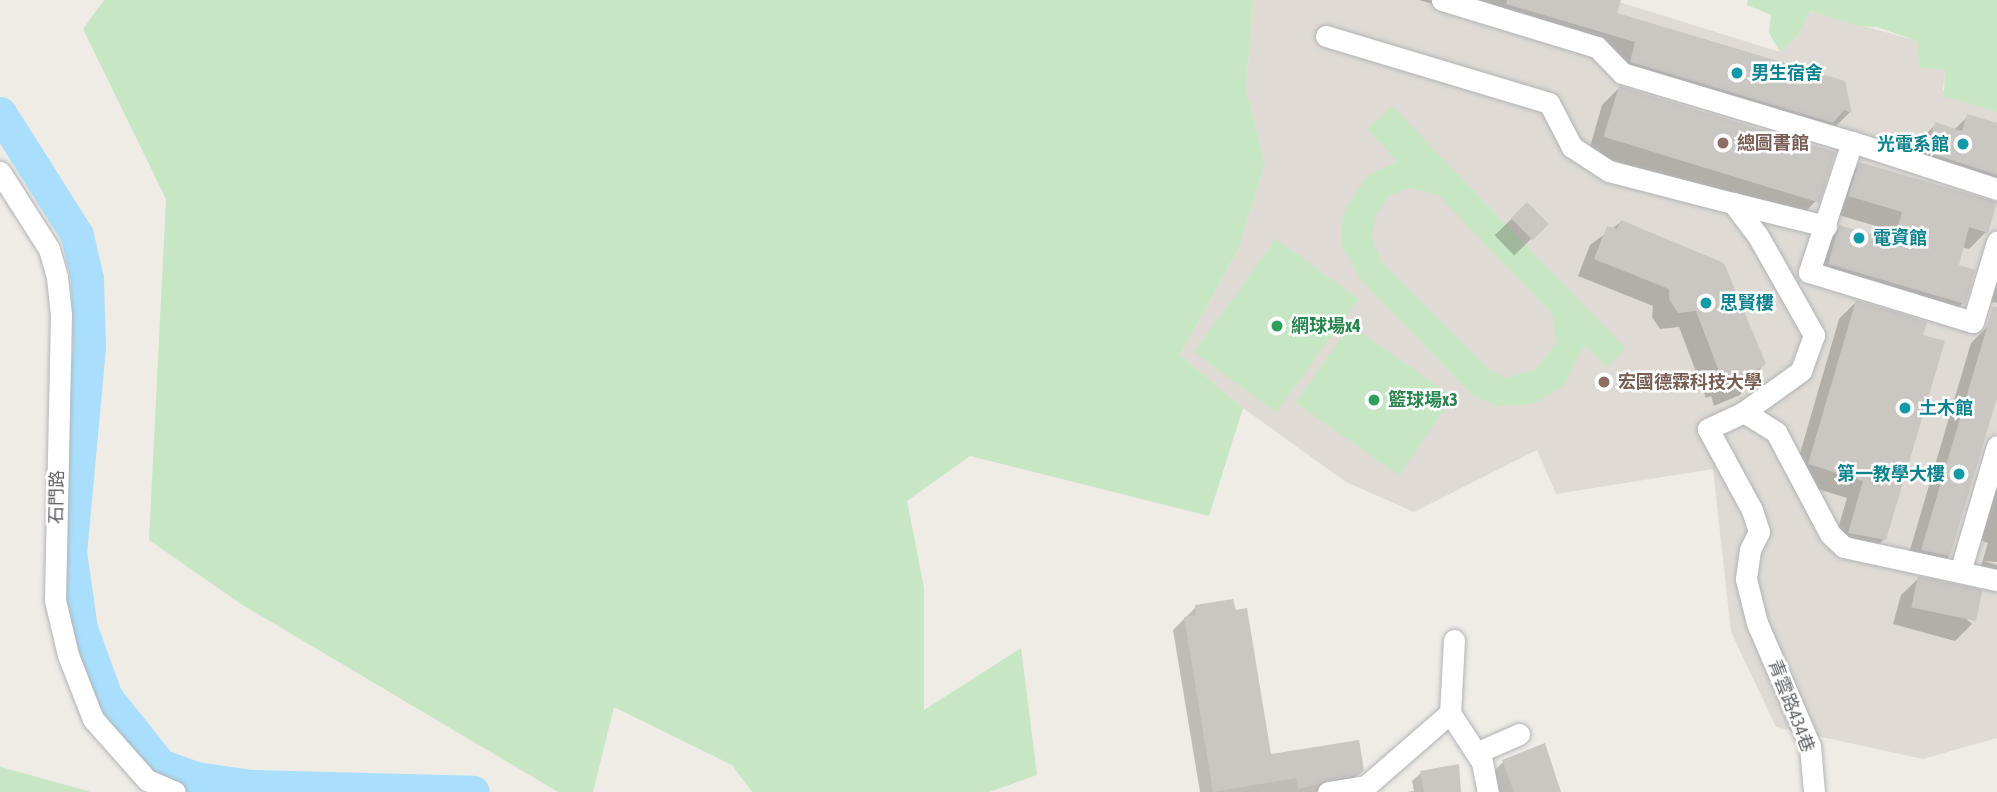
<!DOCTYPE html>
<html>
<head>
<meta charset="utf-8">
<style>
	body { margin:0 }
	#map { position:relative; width:1997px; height:792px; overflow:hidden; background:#efece6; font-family:"Asap Condensed","Noto Sans TC",sans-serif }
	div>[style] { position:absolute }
	.education>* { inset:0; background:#dfdbd4 }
	.green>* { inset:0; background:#c7e6c3; transform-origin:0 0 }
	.shadow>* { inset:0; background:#0003; transform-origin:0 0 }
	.river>* { height:33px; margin:-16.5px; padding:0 16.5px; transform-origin:16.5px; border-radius:16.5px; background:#a9dffc }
	.building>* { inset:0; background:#cac7c3; transform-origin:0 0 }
	.roads { filter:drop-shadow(0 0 2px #b1b4b8) drop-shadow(0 0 2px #b1b4b8) }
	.minor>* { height:21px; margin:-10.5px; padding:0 10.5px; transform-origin:10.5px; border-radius:10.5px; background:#fff }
	.dots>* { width:19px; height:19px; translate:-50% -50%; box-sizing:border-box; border:4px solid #fff; border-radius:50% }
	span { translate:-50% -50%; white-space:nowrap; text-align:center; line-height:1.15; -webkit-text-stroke:5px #fff; paint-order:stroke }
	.culture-label { font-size:18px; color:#0d838f; font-weight:700 }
	.left { translate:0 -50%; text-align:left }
	.right { translate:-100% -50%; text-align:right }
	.education-label { font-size:18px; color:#785e54; font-weight:700 }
	.leisure-label { font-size:18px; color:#27864d; font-weight:700 }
	.street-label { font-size:18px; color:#5d6266 }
</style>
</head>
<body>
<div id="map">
	<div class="education">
		<i style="clip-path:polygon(1253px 0,1613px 0,1780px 52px,1799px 34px,1809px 11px,1918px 41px,1945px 70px,1943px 90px,1997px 112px,1997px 738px,1923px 759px,1776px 727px,1731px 632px,1713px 469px,1556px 494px,1537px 450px,1414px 512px,1346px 482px,1243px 408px,1180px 355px,1239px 248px,1265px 163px,1246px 89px)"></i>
	</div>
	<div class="green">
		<i style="clip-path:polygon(104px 0,1253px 0,1246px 89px,1265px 163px,1239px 248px,1180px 355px,1243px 408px,1209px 516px,970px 456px,907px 501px,924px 588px,924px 710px,1021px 648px,1037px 775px,989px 792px,752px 792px,732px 765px,614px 707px,593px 792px,558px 792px,241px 604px,149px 540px,166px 199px,83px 29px)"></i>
		<i style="clip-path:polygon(1748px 0,1997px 0,1997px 112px,1944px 96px,1945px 70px,1920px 67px,1917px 41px,1877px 27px,1859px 26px,1810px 11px,1799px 34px,1780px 52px,1769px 33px,1771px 15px,1747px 5px)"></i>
		<i style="clip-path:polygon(evenodd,1392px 106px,1626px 349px,1606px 367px,1584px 345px,1564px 386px,1532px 404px,1498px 406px,1473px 396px,1360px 279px,1342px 245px,1342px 225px,1346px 207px,1368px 175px,1398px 162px,1367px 129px,1392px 106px,1411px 188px,1438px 195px,1553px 315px,1556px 344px,1534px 370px,1507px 378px,1491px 371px,1381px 261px,1372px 237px,1376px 215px,1389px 196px,1411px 188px)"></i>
		<i style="left:1276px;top:239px;width:102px;height:140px;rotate:36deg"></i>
		<i style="left:1350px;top:325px;width:126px;height:95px;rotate:35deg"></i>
		<i style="clip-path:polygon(0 766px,1px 767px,91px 792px,0 792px)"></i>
	</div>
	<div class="shadow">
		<i style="clip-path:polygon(1419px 0,1620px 0,1615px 15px,1844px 83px,1850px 112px,1833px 129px,1614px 79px,1619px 59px)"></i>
		<i style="clip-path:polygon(1619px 88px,1817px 200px,1800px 217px,1588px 154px,1602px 105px)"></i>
		<i style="clip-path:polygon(1968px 116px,1997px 125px,1997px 186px,1910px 169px,1919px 141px,1936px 124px,1954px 130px)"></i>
		<i style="clip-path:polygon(1860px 164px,1986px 232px,1969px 249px,1962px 247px,1957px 266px,1963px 303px,1946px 320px,1812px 281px,1823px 244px,1840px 227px,1883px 240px,1886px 229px,1832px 213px,1843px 181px)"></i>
		<i style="left:1527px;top:204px;width:28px;height:45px;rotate:46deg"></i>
		<i style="clip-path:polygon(1621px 222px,1764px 364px,1740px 395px,1714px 406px,1711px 396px,1706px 398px,1679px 327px,1660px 329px,1652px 317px,1653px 306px,1578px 276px,1590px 245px)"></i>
		<i style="clip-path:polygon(1997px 266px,1997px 303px,1986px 300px)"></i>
		<i style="clip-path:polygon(1856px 302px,1884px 539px,1867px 556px,1832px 549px,1847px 498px,1792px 481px,1839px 319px)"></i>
		<i style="clip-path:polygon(1988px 326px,1997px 328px,1997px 391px,1949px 556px,1931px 573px,1905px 567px,1971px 343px)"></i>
		<i style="clip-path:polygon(1997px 488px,1997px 562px,1984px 561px,1997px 565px,1997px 585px,1977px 579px,1988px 543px,1974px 538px,1986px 499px)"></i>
		<i style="clip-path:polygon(1919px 578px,1972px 624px,1955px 641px,1893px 624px,1901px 595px)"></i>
		<i style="clip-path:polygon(1196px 607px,1269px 756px,1362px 770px,1347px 785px,1316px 792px,1200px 792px,1173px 630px)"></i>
		<i style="clip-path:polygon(1544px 745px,1559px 792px,1491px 792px,1486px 779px,1503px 762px)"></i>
		<i style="clip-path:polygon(1421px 773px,1461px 792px,1406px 792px,1414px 791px,1412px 781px)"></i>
	</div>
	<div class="river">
		<i style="left:0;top:113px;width:144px;rotate:57.7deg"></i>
		<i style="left:77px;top:235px;width:45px;rotate:77.2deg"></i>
		<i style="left:87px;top:279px;width:69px;rotate:88.3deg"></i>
		<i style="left:89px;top:348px;width:204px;rotate:95.3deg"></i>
		<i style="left:70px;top:551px;width:78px;rotate:81.9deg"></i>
		<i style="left:81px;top:628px;width:73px;rotate:70.1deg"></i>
		<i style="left:106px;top:697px;width:87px;rotate:51.5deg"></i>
		<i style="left:160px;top:765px;width:38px;rotate:20deg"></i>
		<i style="left:196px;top:778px;width:56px;rotate:8.3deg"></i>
		<i style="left:251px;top:786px;width:222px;rotate:1.5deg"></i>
	</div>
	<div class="building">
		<i style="clip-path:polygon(1507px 0,1621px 0,1617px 13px,1845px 81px,1852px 113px,1844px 110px,1833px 123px,1630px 62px,1635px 42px,1506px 4px)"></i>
		<i style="left:1619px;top:86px;width:226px;height:53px;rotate:17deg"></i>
		<i style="clip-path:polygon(1967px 114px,1997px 123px,1997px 175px,1926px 152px,1935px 122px,1962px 131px)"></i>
		<i style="clip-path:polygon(1859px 162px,1997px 202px,1988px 233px,1969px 227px,1959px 265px,1975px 270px,1965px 304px,1828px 264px,1839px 225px,1894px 241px,1902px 212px,1848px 196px)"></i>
		<i style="left:1527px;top:202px;width:31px;height:23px;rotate:45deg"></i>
		<i style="clip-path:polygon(1621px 220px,1724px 263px,1766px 364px,1757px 370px,1759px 378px,1732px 390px,1728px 380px,1723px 382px,1696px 311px,1678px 313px,1669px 299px,1669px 289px,1594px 259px,1607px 226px,1617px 229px)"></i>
		<i style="clip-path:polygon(1856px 300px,1927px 322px,1923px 335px,1945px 341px,1886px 540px,1848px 533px,1863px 481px,1808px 464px)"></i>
		<i style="clip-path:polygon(1993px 307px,1997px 307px,1997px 398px,1950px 556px,1925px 551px,1921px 550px)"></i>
		<i style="left:1918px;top:576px;width:66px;height:32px;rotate:12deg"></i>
		<i style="clip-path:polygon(1233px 599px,1236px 610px,1247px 608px,1271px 754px,1359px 740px,1364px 770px,1360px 774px,1298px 789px,1296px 778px,1213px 792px,1184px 617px,1196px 615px,1195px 605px)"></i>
		<i style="clip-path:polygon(1545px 743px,1561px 792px,1514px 792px,1502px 760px)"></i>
		<i style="clip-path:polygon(1459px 764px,1461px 792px,1424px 792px,1420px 771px)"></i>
	</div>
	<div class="roads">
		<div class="minor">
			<i style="left:1442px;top:0;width:162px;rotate:16.9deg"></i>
			<i style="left:1597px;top:47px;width:36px;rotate:46deg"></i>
			<i style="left:1622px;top:73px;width:240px;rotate:16.7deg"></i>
			<i style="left:1326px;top:36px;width:233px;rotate:16.7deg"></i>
			<i style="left:1549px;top:103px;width:50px;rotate:62.4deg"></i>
			<i style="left:1572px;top:147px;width:44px;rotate:33deg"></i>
			<i style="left:1609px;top:171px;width:128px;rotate:14.5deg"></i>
			<i style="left:1733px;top:203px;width:41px;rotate:52.9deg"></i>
			<i style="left:1758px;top:236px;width:114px;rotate:60.5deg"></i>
			<i style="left:1814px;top:335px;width:38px;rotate:110deg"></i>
			<i style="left:1801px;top:371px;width:70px;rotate:144.3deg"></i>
			<i style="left:1744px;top:412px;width:40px;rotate:155deg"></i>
			<i style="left:1708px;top:429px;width:92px;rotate:61.5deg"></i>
			<i style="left:1752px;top:510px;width:23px;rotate:72deg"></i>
			<i style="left:1759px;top:532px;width:20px;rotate:117deg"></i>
			<i style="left:1750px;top:550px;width:29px;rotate:98deg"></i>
			<i style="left:1746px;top:579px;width:45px;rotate:76deg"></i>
			<i style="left:1757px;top:623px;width:134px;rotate:66.7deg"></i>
			<i style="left:1810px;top:746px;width:46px;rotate:85deg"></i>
			<i style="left:0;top:172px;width:91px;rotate:57.5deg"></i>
			<i style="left:49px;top:249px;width:29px;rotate:74deg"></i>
			<i style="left:57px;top:277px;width:37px;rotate:84deg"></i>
			<i style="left:61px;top:314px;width:286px;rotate:91.2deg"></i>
			<i style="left:55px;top:600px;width:57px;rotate:76.7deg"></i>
			<i style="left:68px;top:655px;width:69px;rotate:68.7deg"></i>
			<i style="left:93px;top:719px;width:81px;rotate:48.5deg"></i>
			<i style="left:147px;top:780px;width:30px;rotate:23deg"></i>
			<i style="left:1997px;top:189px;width:152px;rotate:-162deg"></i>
			<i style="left:1852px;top:142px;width:137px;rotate:108.3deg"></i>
			<i style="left:1809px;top:272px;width:171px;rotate:17deg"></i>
			<i style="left:1973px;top:322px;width:84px;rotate:-73.3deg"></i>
			<i style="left:1733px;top:203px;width:96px;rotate:13.9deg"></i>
			<i style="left:1744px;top:412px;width:38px;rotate:32deg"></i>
			<i style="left:1776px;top:432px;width:115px;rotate:62.1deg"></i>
			<i style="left:1830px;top:534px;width:19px;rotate:43deg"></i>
			<i style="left:1844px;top:547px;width:157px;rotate:12.2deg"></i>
			<i style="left:1960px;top:572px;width:131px;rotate:-73.6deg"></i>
			<i style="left:1454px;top:640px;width:73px;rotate:93.1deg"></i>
			<i style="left:1450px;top:713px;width:59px;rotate:56.9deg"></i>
			<i style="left:1482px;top:762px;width:31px;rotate:79deg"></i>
			<i style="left:1476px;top:753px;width:47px;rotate:-23.8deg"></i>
			<i style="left:1328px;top:792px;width:38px;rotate:-9deg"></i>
			<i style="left:1366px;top:786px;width:111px;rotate:-41deg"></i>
		</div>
	</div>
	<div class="dots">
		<i style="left:1737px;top:73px;background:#0f9aa8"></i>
		<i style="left:1723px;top:143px;background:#8d6e63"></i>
		<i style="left:1963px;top:144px;background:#0f9aa8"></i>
		<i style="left:1859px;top:238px;background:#0f9aa8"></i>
		<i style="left:1706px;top:303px;background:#0f9aa8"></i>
		<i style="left:1277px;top:326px;background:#2e9e5b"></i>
		<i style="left:1604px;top:382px;background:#8d6e63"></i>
		<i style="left:1374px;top:400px;background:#2e9e5b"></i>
		<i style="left:1905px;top:408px;background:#0f9aa8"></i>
		<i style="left:1959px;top:474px;background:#0f9aa8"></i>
	</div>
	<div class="culture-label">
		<span class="left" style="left:1751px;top:73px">男生宿舍</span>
		<span class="right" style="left:1949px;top:144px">光電系館</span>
		<span class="left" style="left:1873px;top:238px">電資館</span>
		<span class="left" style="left:1720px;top:303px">思賢樓</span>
		<span class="left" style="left:1919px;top:408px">土木館</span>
		<span class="right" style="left:1945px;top:474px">第一教學大樓</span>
	</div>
	<div class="education-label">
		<span class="left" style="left:1737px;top:143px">總圖書館</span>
		<span class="left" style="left:1618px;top:382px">宏國德霖科技大學</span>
	</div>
	<div class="leisure-label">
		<span class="left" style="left:1291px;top:326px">網球場x4</span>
		<span class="left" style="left:1388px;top:400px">籃球場x3</span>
	</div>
	<div class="street-label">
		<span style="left:57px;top:497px;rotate:-89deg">石門路</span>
		<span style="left:1791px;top:706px;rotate:69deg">青雲路434巷</span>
	</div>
</div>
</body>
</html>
